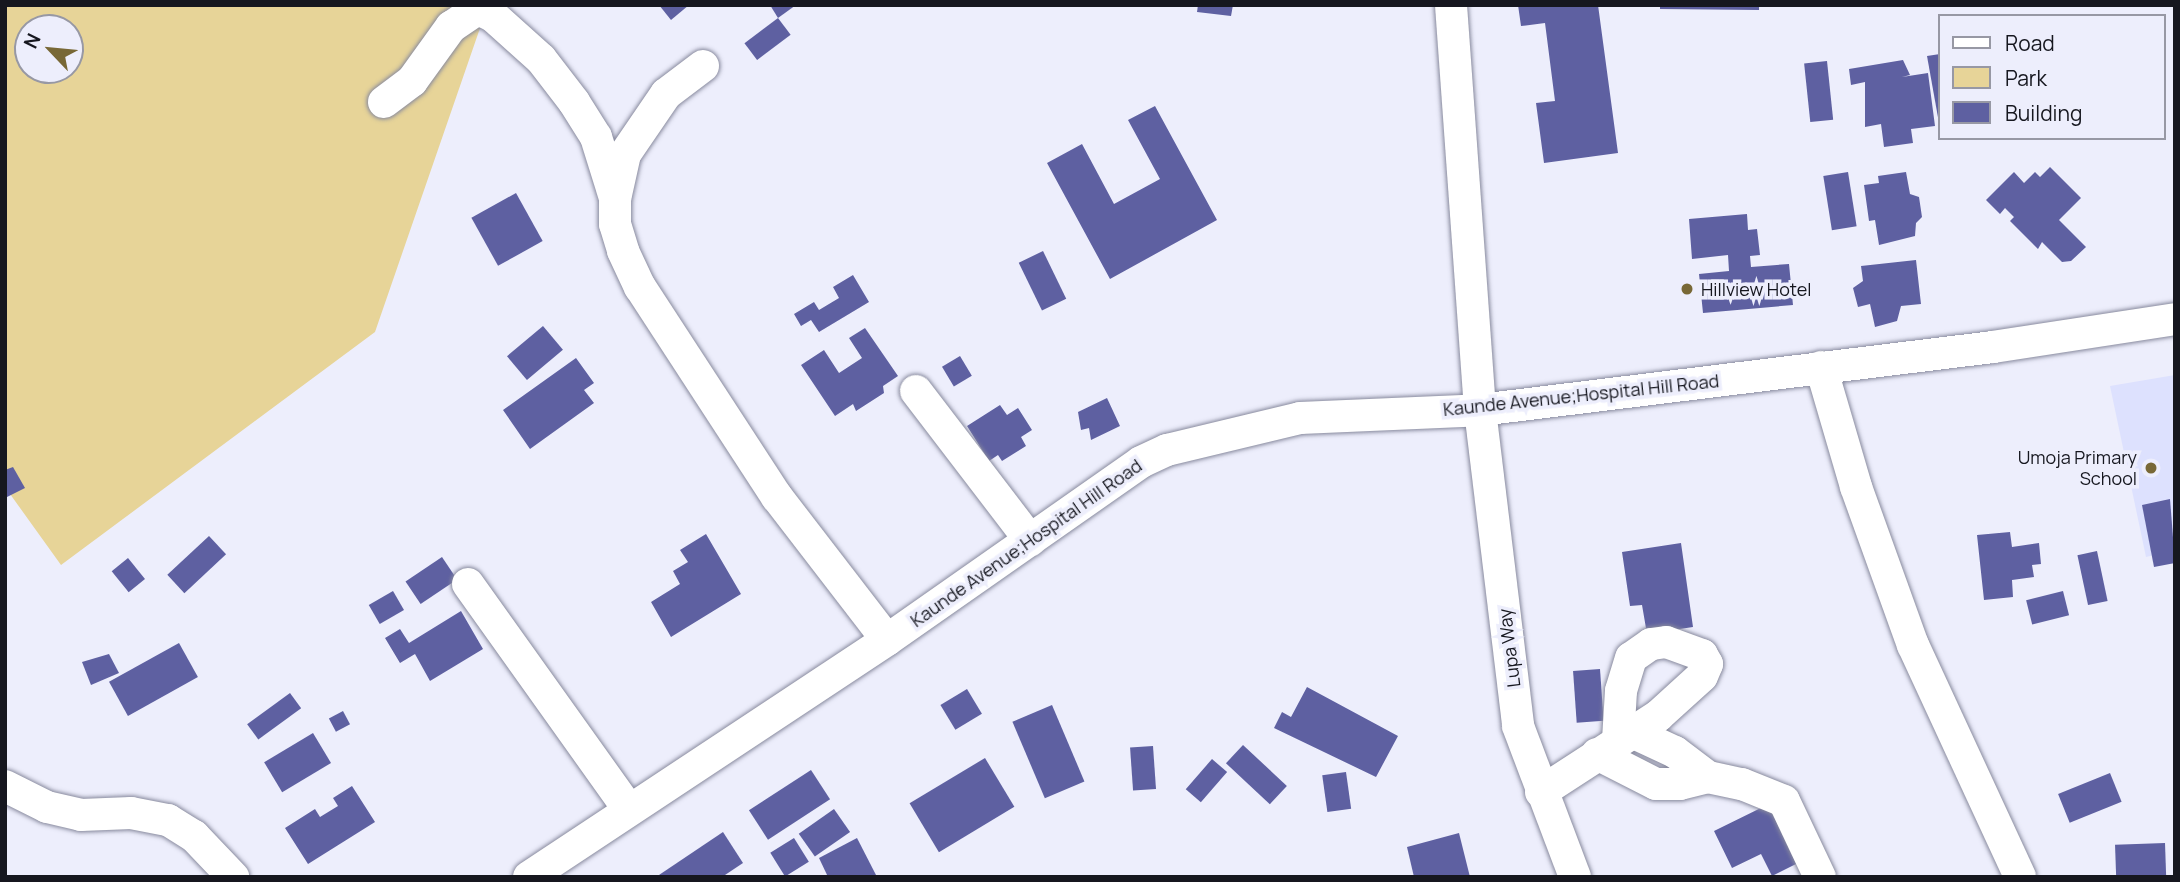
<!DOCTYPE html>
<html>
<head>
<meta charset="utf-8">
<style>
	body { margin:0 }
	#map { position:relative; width:2180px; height:882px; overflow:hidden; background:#edeefc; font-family:Manrope,sans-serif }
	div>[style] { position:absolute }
	.built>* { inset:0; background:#dde1fe }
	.green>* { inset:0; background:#e7d498 }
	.building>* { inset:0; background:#5e60a1; transform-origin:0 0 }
	.roads { filter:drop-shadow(0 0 2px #888a9e) drop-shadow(0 0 2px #888a9e) }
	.minor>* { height:32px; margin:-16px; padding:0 16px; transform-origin:16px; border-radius:16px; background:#fff }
	.dots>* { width:19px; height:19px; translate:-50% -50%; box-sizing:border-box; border:4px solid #edeefc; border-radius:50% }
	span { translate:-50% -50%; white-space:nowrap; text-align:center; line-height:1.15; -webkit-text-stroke:7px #edeefc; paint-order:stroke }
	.poi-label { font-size:18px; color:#16171f }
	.left { translate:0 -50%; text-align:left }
	.right { translate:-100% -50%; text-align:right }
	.street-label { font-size:18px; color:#16171f }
	.frame { position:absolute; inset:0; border:7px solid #16171f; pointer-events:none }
	.legend { position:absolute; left:1938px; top:14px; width:228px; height:126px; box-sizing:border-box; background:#edeefc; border:2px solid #9798a4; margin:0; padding:9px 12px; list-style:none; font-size:21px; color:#16171f }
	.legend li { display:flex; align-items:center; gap:14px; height:35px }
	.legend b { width:35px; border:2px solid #9798a4 }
	.north { position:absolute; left:14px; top:14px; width:70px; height:70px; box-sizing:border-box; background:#edeefc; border:2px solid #9798a4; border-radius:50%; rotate:296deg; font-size:19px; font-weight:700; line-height:28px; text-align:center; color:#16171f }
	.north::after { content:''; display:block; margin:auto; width:24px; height:32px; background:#786836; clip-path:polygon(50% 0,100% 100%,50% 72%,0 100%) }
</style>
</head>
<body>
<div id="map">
	<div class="built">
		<i style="clip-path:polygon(2175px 375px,2175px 550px,2146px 557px,2110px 386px)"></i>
	</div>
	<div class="green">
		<i style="clip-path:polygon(evenodd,5px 5px,488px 5px,375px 332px,61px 565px,5px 487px,5px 5px,28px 28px,70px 28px,70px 70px,28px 70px,28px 28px)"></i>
	</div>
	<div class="building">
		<i style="clip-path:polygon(659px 5px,689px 5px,671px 20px)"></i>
		<i style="clip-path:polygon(770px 5px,796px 5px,778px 18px)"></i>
		<i style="clip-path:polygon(1198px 5px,1233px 5px,1231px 16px,1197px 12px)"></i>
		<i style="clip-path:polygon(1518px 5px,1598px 5px,1618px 153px,1544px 163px,1536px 103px,1555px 101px,1545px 23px,1521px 26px)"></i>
		<i style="clip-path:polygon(1660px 5px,1759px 5px,1759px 10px,1660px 9px)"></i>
		<i style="left:778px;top:18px;width:21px;height:42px;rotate:53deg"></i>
		<i style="clip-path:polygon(1940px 54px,1940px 123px,1939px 123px,1927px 56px)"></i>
		<i style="clip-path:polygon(1903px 60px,1910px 75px,1902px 77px,1928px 73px,1935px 126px,1911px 129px,1913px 143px,1884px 147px,1881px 124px,1865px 127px,1865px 82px,1851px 85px,1849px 69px)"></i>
		<i style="left:1827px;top:61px;width:59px;height:23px;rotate:84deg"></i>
		<i style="clip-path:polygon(1155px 106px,1217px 220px,1110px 279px,1047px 163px,1082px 144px,1114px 204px,1160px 179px,1128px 120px)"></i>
		<i style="clip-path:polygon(2050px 167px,2081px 198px,2059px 220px,2086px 247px,2071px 261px,2062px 262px,2042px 242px,2038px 249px,2010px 221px,2014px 217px,2005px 208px,2000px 214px,1986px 200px,2014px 172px,2024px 183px,2035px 172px,2040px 177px)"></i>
		<i style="left:1848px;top:172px;width:55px;height:25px;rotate:81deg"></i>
		<i style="clip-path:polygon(1906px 172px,1910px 194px,1919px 197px,1922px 217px,1916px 223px,1915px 236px,1879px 245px,1875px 220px,1869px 221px,1864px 185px,1879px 183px,1878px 176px)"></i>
		<i style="left:516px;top:193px;width:55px;height:51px;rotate:61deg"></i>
		<i style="clip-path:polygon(1747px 214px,1748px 230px,1757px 229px,1760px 255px,1750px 256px,1751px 267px,1789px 264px,1793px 305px,1703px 313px,1699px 274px,1729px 271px,1728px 255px,1692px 259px,1689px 219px)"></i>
		<i style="left:1043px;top:251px;width:53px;height:27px;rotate:64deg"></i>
		<i style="clip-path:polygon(1916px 260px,1921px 304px,1901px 306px,1897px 321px,1875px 327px,1870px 304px,1858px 307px,1853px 288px,1863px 281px,1861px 266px)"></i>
		<i style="clip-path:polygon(853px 275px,869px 302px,819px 332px,811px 320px,801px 326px,794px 314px,814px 302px,819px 310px,839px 298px,833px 287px)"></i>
		<i style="left:543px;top:326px;width:31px;height:47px;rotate:50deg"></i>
		<i style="clip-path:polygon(865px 328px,898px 376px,883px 386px,884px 393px,856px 411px,853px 404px,835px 416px,801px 365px,824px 350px,839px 373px,862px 358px,849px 338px)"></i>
		<i style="left:960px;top:356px;width:23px;height:21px;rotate:59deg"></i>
		<i style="clip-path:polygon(576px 358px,594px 383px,584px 390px,594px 403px,530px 449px,503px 410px)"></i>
		<i style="clip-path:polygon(1107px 398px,1120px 426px,1091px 440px,1089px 428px,1081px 430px,1078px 412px)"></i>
		<i style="clip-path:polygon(1000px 405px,1007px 415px,1018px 408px,1032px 430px,1021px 437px,1026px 446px,1002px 461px,998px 455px,989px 461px,967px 426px)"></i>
		<i style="clip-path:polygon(13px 467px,25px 488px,5px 498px,5px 470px)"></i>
		<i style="clip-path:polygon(2170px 499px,2175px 563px,2154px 567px,2142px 505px)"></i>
		<i style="clip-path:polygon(2010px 532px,2012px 547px,2039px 543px,2041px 564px,2032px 565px,2034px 577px,2012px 580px,2013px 597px,1984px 600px,1977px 535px)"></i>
		<i style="clip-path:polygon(706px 534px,741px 594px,671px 637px,651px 602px,680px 584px,673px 571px,688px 562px,680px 550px)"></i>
		<i style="left:209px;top:536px;width:25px;height:57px;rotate:47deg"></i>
		<i style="clip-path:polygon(1681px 543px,1693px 627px,1647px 634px,1642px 605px,1630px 606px,1622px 552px)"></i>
		<i style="left:2097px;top:551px;width:51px;height:20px;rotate:78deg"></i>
		<i style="left:442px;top:557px;width:27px;height:44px;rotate:56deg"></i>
		<i style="left:128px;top:558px;width:27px;height:21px;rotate:51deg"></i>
		<i style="left:393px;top:591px;width:22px;height:28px;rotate:60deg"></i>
		<i style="left:2063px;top:591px;width:25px;height:38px;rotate:76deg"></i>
		<i style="clip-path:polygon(461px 611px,483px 649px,430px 681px,415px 654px,400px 663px,385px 638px,400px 629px,409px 643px)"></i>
		<i style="left:179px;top:643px;width:39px;height:80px;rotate:61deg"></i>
		<i style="clip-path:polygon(109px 654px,119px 673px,91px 685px,82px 662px)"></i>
		<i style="left:1600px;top:669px;width:52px;height:27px;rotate:86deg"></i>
		<i style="clip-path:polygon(1307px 687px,1398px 736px,1376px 777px,1274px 728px,1282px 712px,1291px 717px)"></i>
		<i style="left:967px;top:689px;width:29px;height:31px;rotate:59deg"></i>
		<i style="left:290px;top:693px;width:19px;height:53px;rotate:54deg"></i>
		<i style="left:1052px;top:705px;width:83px;height:43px;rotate:67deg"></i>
		<i style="left:343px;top:711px;width:15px;height:16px;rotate:62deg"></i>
		<i style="left:313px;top:733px;width:35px;height:57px;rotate:59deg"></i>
		<i style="left:1243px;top:745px;width:60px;height:25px;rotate:43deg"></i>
		<i style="left:1153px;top:746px;width:43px;height:23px;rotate:86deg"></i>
		<i style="left:985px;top:758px;width:57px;height:88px;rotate:59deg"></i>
		<i style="left:1212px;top:759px;width:20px;height:40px;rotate:41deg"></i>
		<i style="left:811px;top:770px;width:35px;height:74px;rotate:57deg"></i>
		<i style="left:1346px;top:772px;width:37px;height:24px;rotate:82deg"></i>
		<i style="left:2110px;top:773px;width:31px;height:56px;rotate:68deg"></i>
		<i style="clip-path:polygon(352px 786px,375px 822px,308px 864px,285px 828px,315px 809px,320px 817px,338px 806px,333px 798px)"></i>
		<i style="clip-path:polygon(1773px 802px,1802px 861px,1772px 876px,1761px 854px,1732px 868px,1714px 831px)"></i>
		<i style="left:834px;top:809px;width:28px;height:43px;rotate:55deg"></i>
		<i style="clip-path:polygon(723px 832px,743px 863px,722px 877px,656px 877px)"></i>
		<i style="clip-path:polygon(1459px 833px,1470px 877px,1414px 877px,1407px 847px)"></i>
		<i style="left:794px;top:838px;width:28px;height:28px;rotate:58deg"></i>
		<i style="clip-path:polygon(857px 838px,876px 875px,828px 877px,819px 858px)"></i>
		<i style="left:2165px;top:843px;width:34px;height:50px;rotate:88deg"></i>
	</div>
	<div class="roads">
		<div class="minor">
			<i style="left:1451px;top:5px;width:406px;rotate:85.9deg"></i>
			<i style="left:1480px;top:410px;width:318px;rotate:83.1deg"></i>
			<i style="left:1518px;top:726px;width:161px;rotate:69.3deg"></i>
			<i style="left:703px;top:66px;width:46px;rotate:142.9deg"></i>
			<i style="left:666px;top:94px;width:73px;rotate:124.3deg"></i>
			<i style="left:625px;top:154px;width:46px;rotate:102.5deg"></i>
			<i style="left:615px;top:199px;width:25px;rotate:90deg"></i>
			<i style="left:615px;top:224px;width:28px;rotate:73deg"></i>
			<i style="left:623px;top:251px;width:40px;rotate:65deg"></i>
			<i style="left:640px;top:287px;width:251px;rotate:56.9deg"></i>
			<i style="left:777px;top:497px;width:180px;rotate:52.4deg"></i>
			<i style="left:384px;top:102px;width:35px;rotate:-37deg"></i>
			<i style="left:412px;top:81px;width:67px;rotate:-54.2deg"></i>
			<i style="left:451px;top:27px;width:32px;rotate:-34deg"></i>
			<i style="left:478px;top:9px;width:17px;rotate:25deg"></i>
			<i style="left:493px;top:16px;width:64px;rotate:41.9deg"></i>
			<i style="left:541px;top:59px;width:54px;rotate:52.5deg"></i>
			<i style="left:574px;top:102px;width:41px;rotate:57.8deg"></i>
			<i style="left:596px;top:137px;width:64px;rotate:72.7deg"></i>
			<i style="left:1821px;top:367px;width:125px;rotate:73.7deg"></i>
			<i style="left:1856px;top:487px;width:168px;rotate:70.2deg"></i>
			<i style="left:1913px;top:645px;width:255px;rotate:65.2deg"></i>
			<i style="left:916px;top:391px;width:188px;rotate:52.6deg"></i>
			<i style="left:468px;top:584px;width:275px;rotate:54.5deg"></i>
			<i style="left:1634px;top:733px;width:45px;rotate:24.9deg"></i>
			<i style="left:1675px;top:752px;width:41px;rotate:37.1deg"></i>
			<i style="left:1708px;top:777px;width:35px;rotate:12deg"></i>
			<i style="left:1742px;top:784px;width:45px;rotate:22deg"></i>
			<i style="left:1784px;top:801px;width:84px;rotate:64.7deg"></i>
			<i style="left:1597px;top:754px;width:66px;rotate:27deg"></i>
			<i style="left:1656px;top:784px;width:24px"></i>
			<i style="left:1680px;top:784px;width:29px;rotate:-14deg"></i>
			<i style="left:5px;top:786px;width:47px;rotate:26.6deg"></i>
			<i style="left:47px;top:807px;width:35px;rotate:13deg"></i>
			<i style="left:81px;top:815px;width:50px;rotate:-2.3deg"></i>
			<i style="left:131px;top:813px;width:38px;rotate:11deg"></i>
			<i style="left:168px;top:820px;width:31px;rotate:32deg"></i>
			<i style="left:194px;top:836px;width:57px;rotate:46.4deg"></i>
			<i style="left:1541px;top:792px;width:140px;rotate:-33deg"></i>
			<i style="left:1658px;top:716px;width:59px;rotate:-42.3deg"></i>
			<i style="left:1702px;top:676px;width:13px;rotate:-67deg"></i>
			<i style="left:1707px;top:664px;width:10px;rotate:-119deg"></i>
			<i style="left:1702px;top:655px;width:38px;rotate:-160deg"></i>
			<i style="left:1666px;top:642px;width:15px;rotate:172deg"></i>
			<i style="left:1651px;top:644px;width:24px;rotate:145deg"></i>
			<i style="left:1631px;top:658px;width:34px;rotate:107deg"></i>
			<i style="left:1621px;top:691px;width:49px;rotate:93.5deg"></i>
			<i style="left:529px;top:877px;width:429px;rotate:-33.5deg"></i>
			<i style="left:887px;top:640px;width:310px;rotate:-35deg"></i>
			<i style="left:1141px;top:462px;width:29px;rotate:-25deg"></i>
			<i style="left:1167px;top:450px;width:137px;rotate:-13.5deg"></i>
			<i style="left:1300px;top:418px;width:180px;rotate:-2.5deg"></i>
			<i style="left:1480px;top:410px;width:517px;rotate:-7deg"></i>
			<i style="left:1993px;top:347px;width:184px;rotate:-8.7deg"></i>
		</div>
	</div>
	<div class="dots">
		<i style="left:1687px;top:289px;background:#786836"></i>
		<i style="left:2151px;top:468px;background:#786836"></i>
	</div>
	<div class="poi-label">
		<span class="left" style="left:1701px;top:289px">Hillview Hotel</span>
		<span class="right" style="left:2137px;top:468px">Umoja Primary<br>School</span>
	</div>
	<div class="street-label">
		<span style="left:1581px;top:395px;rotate:-6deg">Kaunde Avenue;Hospital Hill Road</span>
		<span style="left:1026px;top:543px;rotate:-35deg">Kaunde Avenue;Hospital Hill Road</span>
		<span style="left:1509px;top:648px;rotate:-97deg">Lupa Way</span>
	</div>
	<div class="frame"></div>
	<ul class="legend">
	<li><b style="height:9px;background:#fff"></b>Road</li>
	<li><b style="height:19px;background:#e7d498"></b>Park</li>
	<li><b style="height:19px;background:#5e60a1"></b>Building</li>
	</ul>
	<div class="north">N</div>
</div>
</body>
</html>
